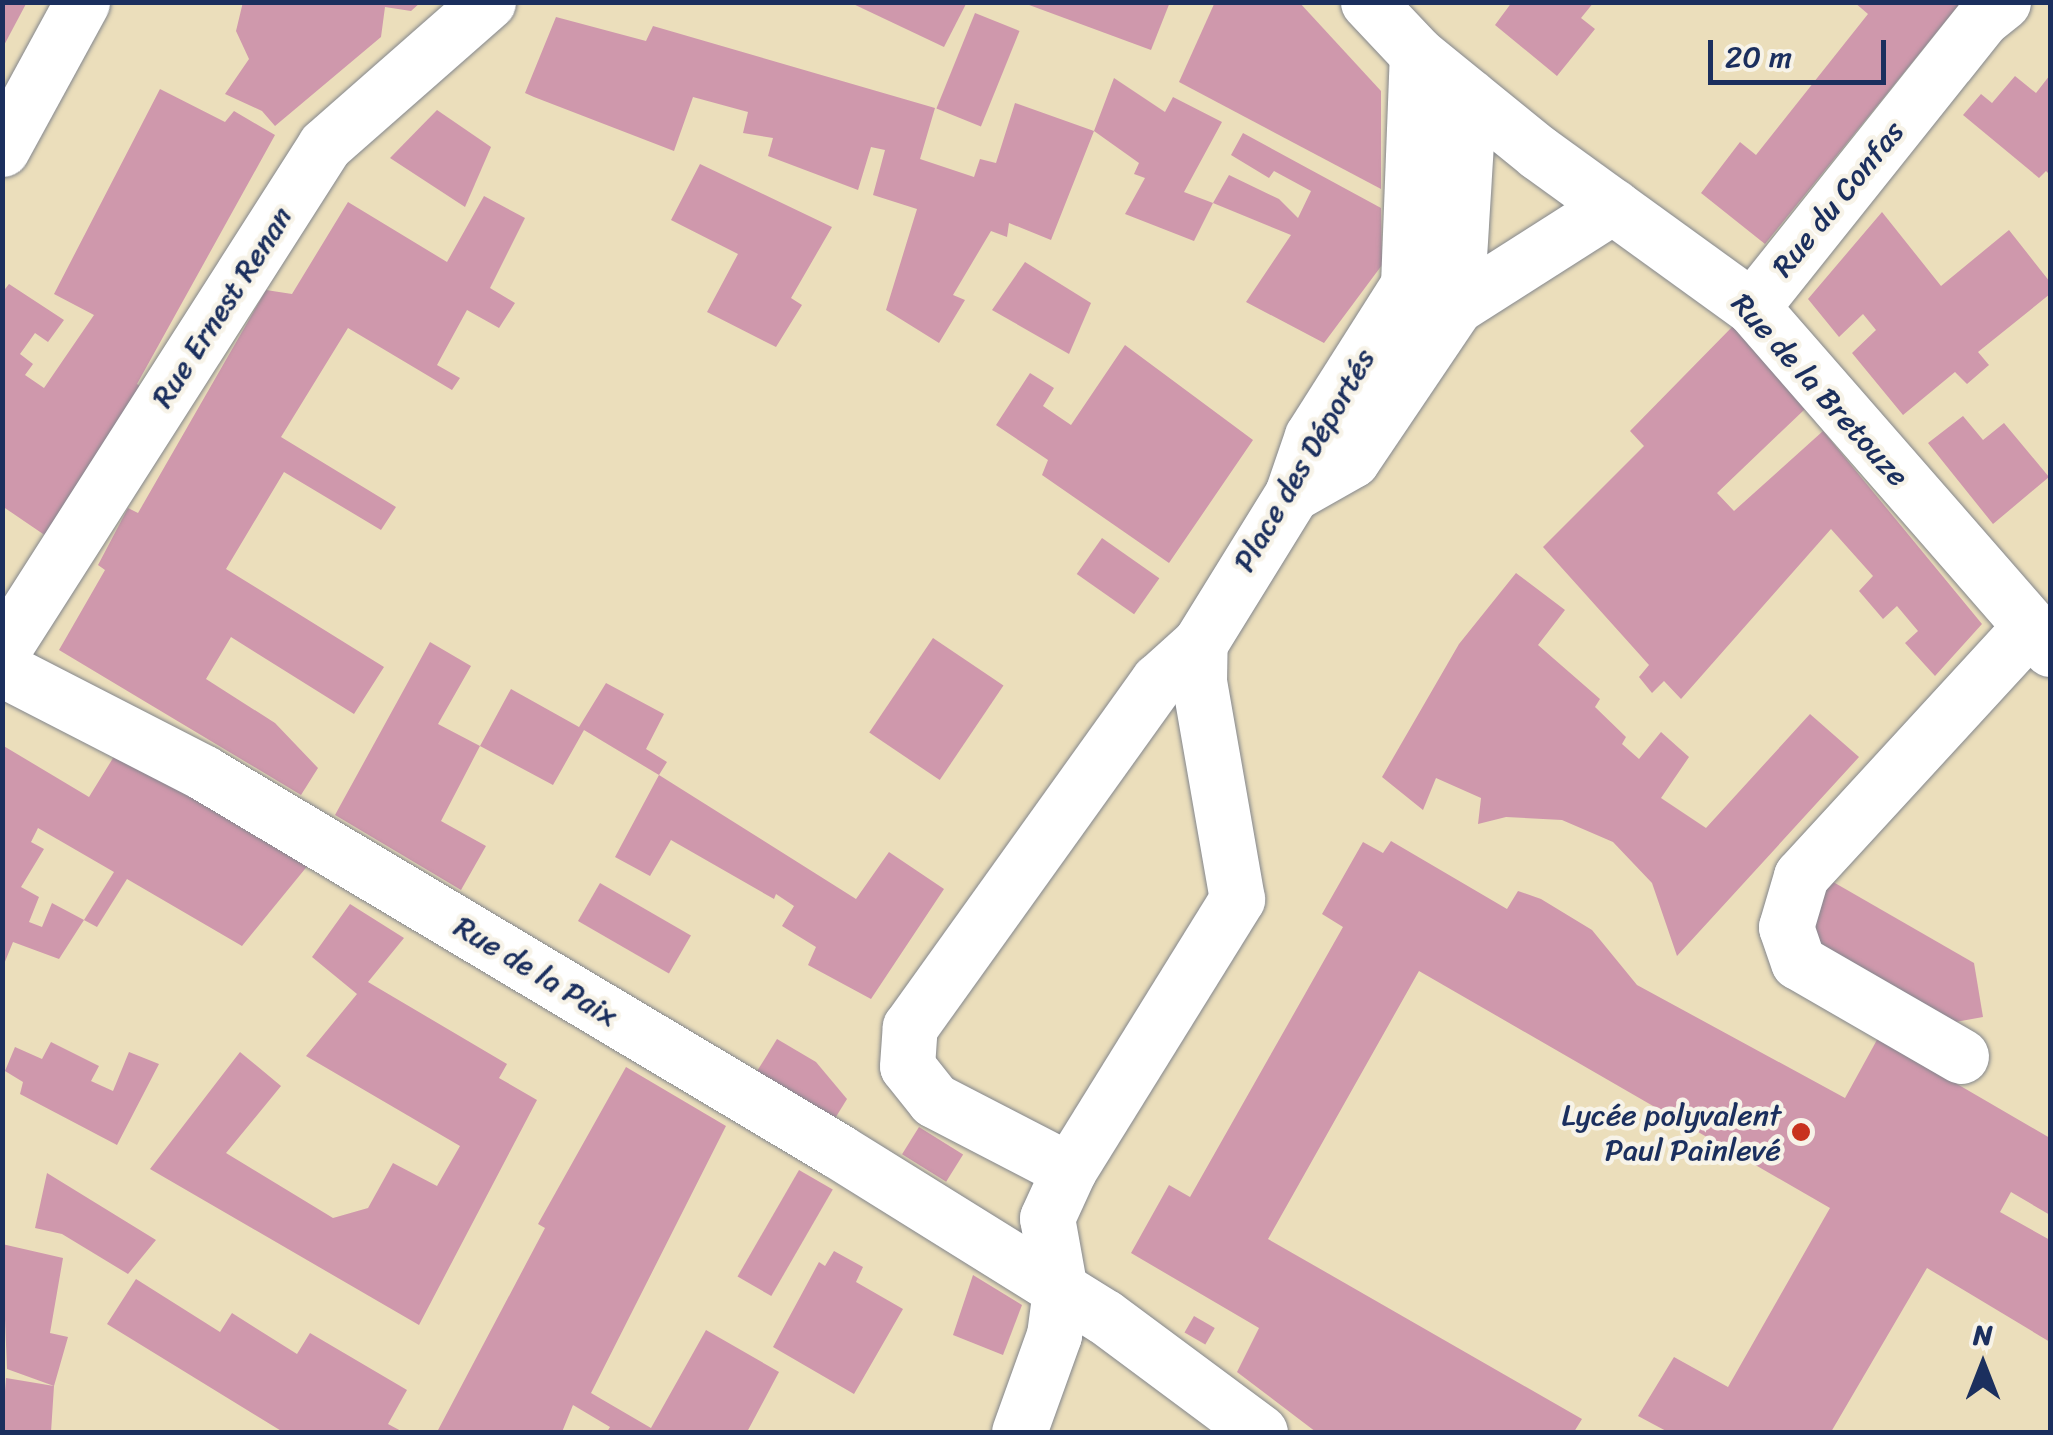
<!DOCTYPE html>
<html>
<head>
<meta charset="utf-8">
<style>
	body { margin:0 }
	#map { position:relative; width:2053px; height:1435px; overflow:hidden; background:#ebdebb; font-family:Sriracha,sans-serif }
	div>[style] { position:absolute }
	.building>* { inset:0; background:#cf98ac; transform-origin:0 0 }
	.roads { filter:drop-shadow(0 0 2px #83868c) drop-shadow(0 0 2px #83868c) }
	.minor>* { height:55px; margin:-27.5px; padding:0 27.5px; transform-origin:27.5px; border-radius:27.5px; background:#fff }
	.dots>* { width:28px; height:28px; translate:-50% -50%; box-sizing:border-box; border:5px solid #f7f3e8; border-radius:50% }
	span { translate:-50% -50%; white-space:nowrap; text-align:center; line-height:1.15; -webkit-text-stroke:9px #f7f3e8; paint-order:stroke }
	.street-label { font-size:30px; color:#1b2f5e }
	.poi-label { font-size:30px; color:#1b2f5e }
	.right { translate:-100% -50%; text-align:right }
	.frame { position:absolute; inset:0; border:5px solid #1b2f5e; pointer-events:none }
	.north { position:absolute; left:1933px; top:1315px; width:100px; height:100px; -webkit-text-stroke:8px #f7f3e8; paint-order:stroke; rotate:0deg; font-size:28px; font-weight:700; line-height:40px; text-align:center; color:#1b2f5e }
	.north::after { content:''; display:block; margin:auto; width:35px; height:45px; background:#1b2f5e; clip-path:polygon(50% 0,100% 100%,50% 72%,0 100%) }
	.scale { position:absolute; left:1708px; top:40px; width:178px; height:45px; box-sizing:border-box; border:5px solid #1b2f5e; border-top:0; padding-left:12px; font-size:30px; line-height:35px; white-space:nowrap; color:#1b2f5e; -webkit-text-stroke:8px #f7f3e8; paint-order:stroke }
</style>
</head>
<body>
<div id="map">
	<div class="building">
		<i style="clip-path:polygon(2px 2px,27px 2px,2px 49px)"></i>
		<i style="clip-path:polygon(243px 2px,421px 2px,411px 11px,385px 7px,381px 37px,275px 126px,262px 111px,225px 94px,249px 59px,236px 31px)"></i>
		<i style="clip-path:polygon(849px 2px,967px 2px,944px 47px)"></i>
		<i style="clip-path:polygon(1021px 2px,1170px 2px,1151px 50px)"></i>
		<i style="clip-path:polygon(1215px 2px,1299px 2px,1381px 91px,1381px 189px,1179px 82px)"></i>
		<i style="clip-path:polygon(1512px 2px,1594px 2px,1581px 18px,1595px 29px,1557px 76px,1495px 25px)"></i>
		<i style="clip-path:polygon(1854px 2px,1961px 2px,1765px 244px,1701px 193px,1740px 142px,1756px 155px,1868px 14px)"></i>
		<i style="left:975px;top:13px;width:48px;height:103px;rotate:22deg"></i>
		<i style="clip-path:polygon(556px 17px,646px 41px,653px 26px,935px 108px,920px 159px,974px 177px,980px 159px,996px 163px,1015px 103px,1094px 131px,1051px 240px,1009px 223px,1007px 237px,991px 231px,953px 295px,965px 300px,939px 343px,886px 310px,917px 209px,873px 195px,885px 150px,871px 147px,858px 190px,768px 156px,773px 138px,743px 133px,748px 112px,693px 97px,674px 151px,534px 97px,525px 93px)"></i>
		<i style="clip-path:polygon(2050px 75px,2050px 175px,2046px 171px,2039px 178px,1963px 115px,1981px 94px,1992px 103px,2015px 76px,2036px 93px)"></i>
		<i style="clip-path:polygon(1114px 78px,1165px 112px,1173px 97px,1222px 122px,1184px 192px,1213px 203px,1229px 175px,1279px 199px,1298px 218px,1311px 191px,1274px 171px,1269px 178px,1231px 155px,1243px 133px,1381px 208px,1382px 265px,1324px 343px,1246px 302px,1291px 235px,1213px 203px,1194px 241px,1125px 214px,1145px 178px,1134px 174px,1139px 163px,1094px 131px)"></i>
		<i style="clip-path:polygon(160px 89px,225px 122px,234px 111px,275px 135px,137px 384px,146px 390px,46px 536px,2px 506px,2px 293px,9px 284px,64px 320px,48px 342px,35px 333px,20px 354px,33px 364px,25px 375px,44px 388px,94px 315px,54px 294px)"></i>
		<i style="clip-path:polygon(437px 110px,491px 147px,465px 207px,390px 158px)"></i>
		<i style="clip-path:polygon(700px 164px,832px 227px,791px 298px,802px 305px,776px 347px,707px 312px,738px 254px,671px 220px)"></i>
		<i style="clip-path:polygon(484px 196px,525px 218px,490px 288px,515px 303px,499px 328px,467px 310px,437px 365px,460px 378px,452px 390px,348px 328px,281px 437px,396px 507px,381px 530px,284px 472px,226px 569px,384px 667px,354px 714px,231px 637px,206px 679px,275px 723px,318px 768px,301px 795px,59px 650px,105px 570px,98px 565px,128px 508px,138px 513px,266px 290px,292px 294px,348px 202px,447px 262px)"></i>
		<i style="clip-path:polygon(1882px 212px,1941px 286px,2009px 230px,2050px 282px,2050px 294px,1978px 352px,1989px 365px,1967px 384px,1955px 372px,1903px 415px,1852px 353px,1876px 330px,1863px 314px,1839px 337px,1808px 299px)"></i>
		<i style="clip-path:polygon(1025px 262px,1091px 303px,1069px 354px,992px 310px)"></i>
		<i style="clip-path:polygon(1733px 326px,1805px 409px,1717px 493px,1734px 511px,1823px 431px,1982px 624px,1935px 676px,1905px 643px,1918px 631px,1897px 606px,1883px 619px,1859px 591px,1873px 576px,1831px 529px,1681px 699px,1664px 681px,1652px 693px,1639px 677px,1649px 665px,1543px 547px,1644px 446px,1630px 431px)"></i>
		<i style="clip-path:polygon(1125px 345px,1253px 440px,1169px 563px,1042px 475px,1048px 460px,996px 425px,1030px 373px,1054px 388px,1043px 406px,1071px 425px)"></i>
		<i style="clip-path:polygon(1963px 416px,1983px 440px,2004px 423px,2049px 477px,1993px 524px,1928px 443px)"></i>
		<i style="left:1102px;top:538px;width:70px;height:44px;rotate:35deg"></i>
		<i style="clip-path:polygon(1516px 573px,1565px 610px,1538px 645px,1600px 699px,1595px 707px,1626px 737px,1622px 744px,1639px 759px,1661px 732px,1689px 757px,1661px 798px,1706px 828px,1810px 714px,1859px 757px,1677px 956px,1652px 883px,1613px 842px,1562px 820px,1506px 817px,1478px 824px,1481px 798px,1436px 778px,1423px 810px,1382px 777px,1459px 644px)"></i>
		<i style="left:933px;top:638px;width:85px;height:114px;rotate:34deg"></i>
		<i style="clip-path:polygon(430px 642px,471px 666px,438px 724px,480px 746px,441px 821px,486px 846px,461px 890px,335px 815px)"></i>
		<i style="clip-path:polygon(606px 683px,664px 714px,646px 749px,667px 762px,659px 775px,584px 730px,553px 785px,480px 746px,511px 689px,579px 727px)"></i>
		<i style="clip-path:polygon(evenodd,2px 745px,89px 797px,118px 750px,309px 864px,242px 946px,127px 879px,97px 927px,84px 920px,59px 959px,13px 942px,2px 969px,2px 745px,38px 828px,114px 872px,84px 920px,52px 903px,42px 927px,29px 922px,39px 897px,21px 887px,44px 849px,31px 842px,38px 828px)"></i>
		<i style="clip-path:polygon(659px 775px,856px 899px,889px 852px,944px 889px,871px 999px,808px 965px,816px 947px,782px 926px,794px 906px,776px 894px,774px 899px,671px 840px,650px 876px,615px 857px)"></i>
		<i style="clip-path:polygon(1391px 841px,1507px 909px,1518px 891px,1541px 899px,1592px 930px,1637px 985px,1845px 1098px,1878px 1038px,2050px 1138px,2050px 1215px,2011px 1192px,2000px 1212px,2050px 1240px,2050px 1342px,1927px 1268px,1831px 1432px,1668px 1432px,1638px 1416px,1674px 1357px,1728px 1387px,1830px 1208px,1419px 971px,1268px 1239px,1582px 1419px,1574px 1432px,1316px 1432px,1237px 1372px,1259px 1328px,1131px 1253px,1169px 1185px,1190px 1197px,1343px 927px,1322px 914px,1363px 842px,1383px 853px)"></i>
		<i style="clip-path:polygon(1828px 879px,1974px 963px,1983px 1017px,1950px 1023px,1797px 935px)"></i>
		<i style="left:600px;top:883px;width:105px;height:44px;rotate:30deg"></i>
		<i style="clip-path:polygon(350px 904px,404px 938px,368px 982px,507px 1064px,499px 1078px,537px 1100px,419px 1325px,150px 1169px,240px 1052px,281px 1086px,226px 1153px,333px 1218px,368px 1208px,393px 1163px,437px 1186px,460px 1146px,306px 1056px,357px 994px,312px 957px)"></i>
		<i style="clip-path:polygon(777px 1039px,816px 1062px,847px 1099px,834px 1120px,754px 1076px)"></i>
		<i style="clip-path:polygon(51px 1042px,99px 1066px,91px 1081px,113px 1091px,129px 1052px,159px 1064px,117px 1145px,20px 1094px,23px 1082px,5px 1071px,15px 1047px,42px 1059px)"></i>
		<i style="clip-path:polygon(626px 1067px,726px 1126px,591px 1393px,651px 1428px,706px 1330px,779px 1372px,747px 1432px,607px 1432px,610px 1427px,573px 1405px,562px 1432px,437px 1432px,545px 1228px,538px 1224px)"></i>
		<i style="left:919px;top:1127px;width:52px;height:32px;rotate:32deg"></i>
		<i style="left:799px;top:1170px;width:39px;height:123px;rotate:30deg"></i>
		<i style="clip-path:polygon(47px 1173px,156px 1240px,128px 1274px,62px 1234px,35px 1228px)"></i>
		<i style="clip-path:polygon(2px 1244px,63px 1258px,50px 1333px,68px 1337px,54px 1386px,51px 1432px,2px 1430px,6px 1378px,54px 1386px,7px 1369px)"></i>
		<i style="clip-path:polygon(834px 1251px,863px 1267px,856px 1282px,903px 1309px,854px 1394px,773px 1347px,819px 1262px,825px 1266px)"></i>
		<i style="clip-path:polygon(973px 1275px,1022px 1305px,1003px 1355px,953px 1335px)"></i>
		<i style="clip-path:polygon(136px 1279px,220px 1332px,232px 1313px,297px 1354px,310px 1333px,407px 1390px,388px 1424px,403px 1432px,283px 1432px,107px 1324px)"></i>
		<i style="left:1194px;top:1316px;width:24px;height:19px;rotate:30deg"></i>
	</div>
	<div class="roads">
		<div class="minor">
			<i style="left:1368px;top:2px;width:71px;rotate:46.7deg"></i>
			<i style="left:1417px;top:54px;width:157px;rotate:39.1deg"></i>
			<i style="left:1539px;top:153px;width:263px;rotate:35.9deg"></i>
			<i style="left:1752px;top:307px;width:454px;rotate:48.9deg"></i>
			<i style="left:2px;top:149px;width:167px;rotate:-61.4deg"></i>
			<i style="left:1456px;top:306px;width:210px;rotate:-86.5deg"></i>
			<i style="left:1752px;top:307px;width:369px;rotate:-51.4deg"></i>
			<i style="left:1982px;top:19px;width:27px;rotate:-39deg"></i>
			<i style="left:1292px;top:494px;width:69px;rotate:-29.5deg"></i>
			<i style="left:1352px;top:460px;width:186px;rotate:-56deg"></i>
			<i style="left:1456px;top:306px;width:186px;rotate:-32.5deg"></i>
			<i style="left:2px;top:651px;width:600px;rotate:-57.45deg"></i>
			<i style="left:325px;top:145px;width:217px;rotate:-41.3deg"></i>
			<i style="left:2px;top:669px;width:227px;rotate:27.2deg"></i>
			<i style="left:204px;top:773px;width:738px;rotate:30.8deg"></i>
			<i style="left:838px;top:1151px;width:314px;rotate:31.9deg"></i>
			<i style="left:1105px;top:1317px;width:193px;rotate:36.6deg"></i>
			<i style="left:1961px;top:1056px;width:188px;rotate:-150deg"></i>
			<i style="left:1798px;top:962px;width:37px;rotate:-109deg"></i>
			<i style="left:1786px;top:927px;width:53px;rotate:-73.6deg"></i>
			<i style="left:1801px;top:876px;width:338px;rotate:-47.4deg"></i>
			<i style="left:1069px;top:1170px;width:152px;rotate:-152.6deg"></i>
			<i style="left:934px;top:1100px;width:43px;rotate:-128.5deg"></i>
			<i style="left:907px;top:1066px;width:39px;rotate:-86deg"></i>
			<i style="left:910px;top:1027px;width:426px;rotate:-54.4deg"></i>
			<i style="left:1158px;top:681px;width:57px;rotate:-42.1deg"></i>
			<i style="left:1019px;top:1432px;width:103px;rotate:-70.2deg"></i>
			<i style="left:1054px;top:1335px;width:45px;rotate:-82.4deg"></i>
			<i style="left:1060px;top:1290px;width:73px;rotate:-100.2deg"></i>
			<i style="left:1047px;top:1218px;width:53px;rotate:-65.4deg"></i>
			<i style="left:1069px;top:1170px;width:319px;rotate:-58.2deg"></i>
			<i style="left:1237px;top:899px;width:220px;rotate:-99.9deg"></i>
			<i style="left:1199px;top:682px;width:39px;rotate:-89deg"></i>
			<i style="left:1200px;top:643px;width:175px;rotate:-58.3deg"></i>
			<i style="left:1292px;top:494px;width:61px;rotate:-71deg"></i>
			<i style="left:1312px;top:436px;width:179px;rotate:-57.6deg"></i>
			<i style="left:1408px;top:285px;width:231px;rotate:-87.8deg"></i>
		</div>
	</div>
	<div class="dots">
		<i style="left:1801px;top:1132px;background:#c8321e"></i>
	</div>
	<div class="street-label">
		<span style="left:1838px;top:199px;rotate:-51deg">Rue du Confas</span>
		<span style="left:222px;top:307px;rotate:-57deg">Rue Ernest Renan</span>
		<span style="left:1820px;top:390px;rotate:48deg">Rue de la Bretouze</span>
		<span style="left:1304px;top:460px;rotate:-60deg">Place des Déportés</span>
		<span style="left:536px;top:971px;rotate:31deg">Rue de la Paix</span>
	</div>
	<div class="poi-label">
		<span class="right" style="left:1781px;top:1132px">Lycée polyvalent<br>Paul Painlevé</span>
	</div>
	<div class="frame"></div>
	<div class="north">N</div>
	<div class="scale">20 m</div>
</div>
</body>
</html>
